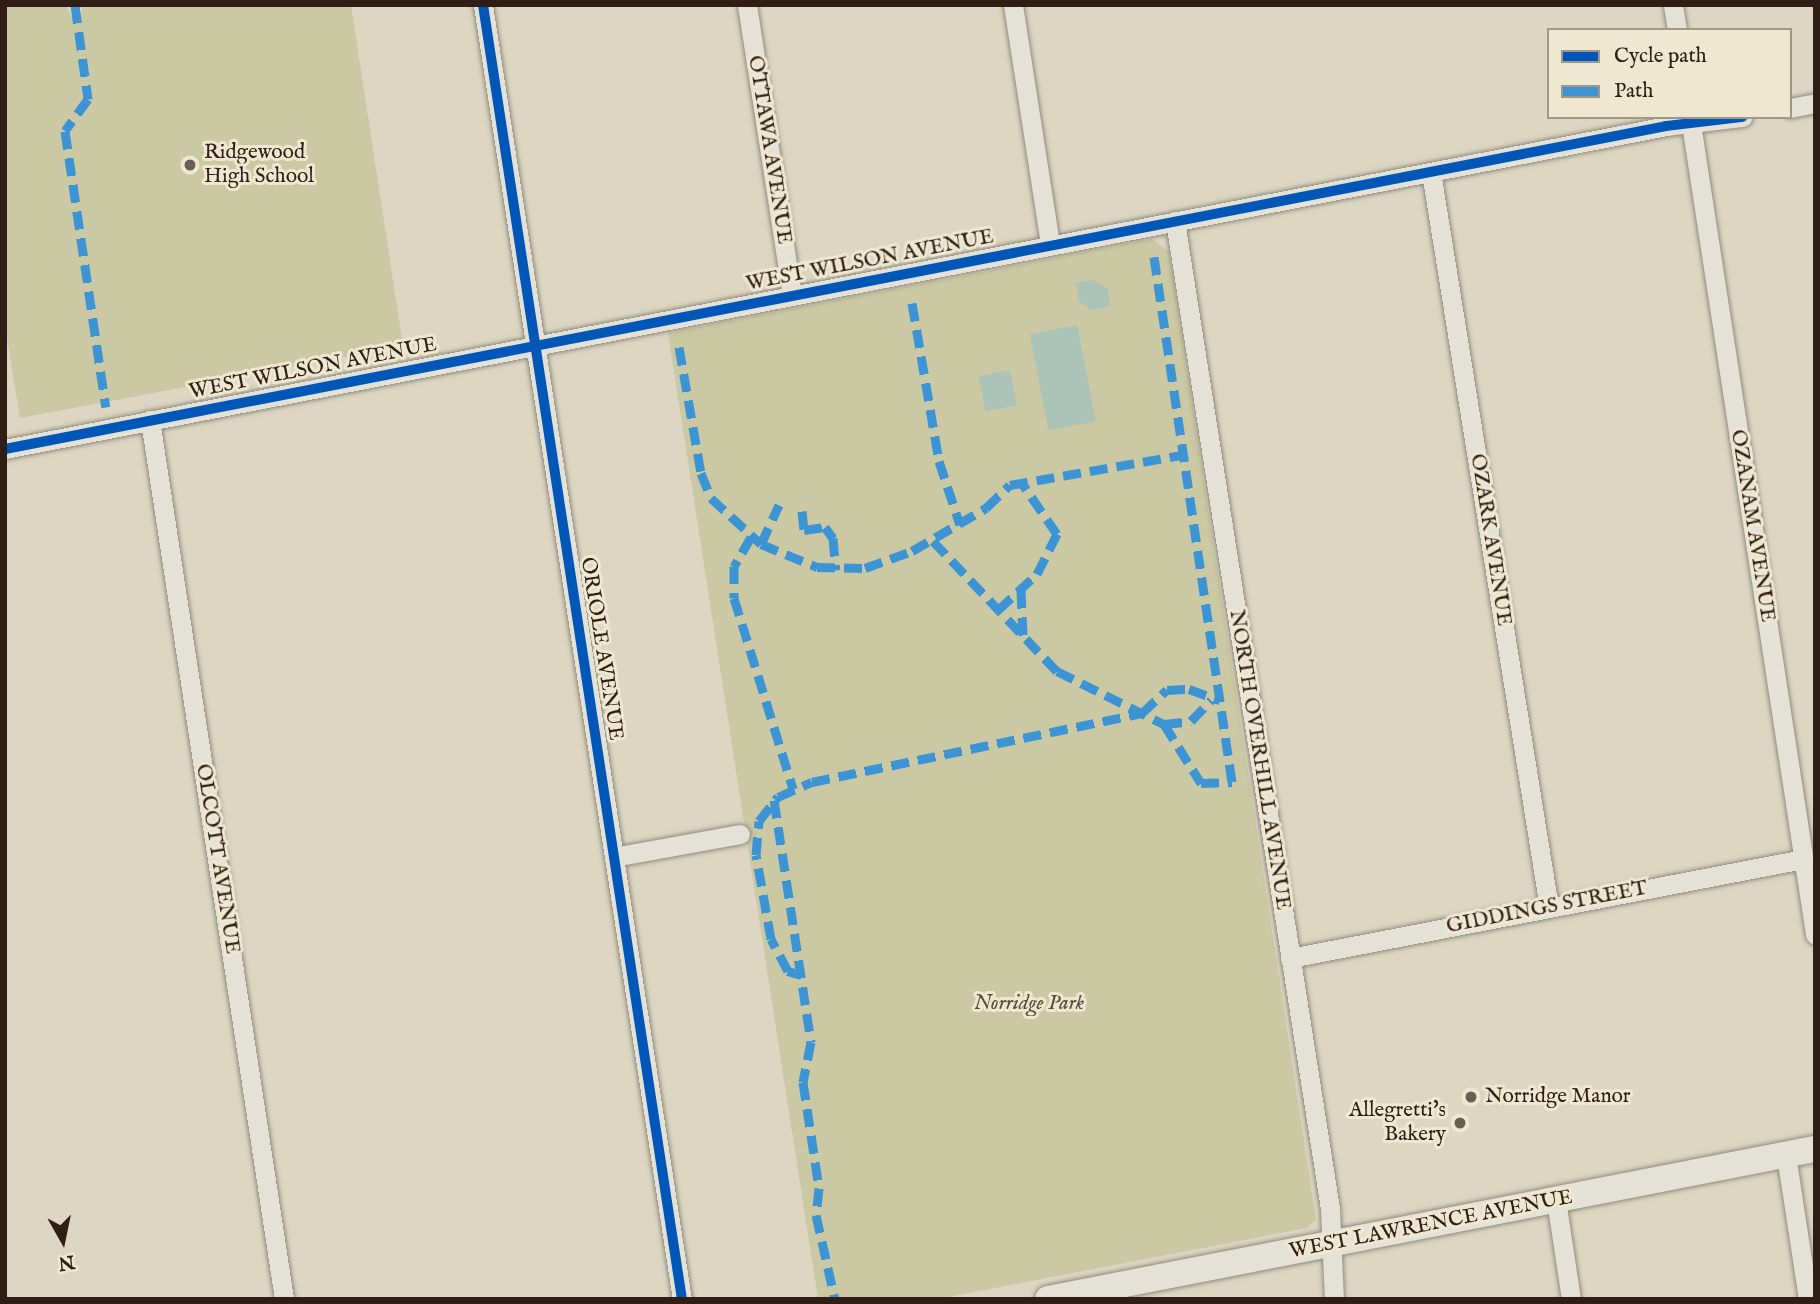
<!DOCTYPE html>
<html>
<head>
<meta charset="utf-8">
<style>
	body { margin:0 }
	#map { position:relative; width:1820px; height:1304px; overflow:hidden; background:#dcd6c2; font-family:"IM FELL English",serif }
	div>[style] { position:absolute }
	.green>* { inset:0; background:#cac9a3 }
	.water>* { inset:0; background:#acc3b8; transform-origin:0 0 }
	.roads { filter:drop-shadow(0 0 2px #918b7f) drop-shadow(0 0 2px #918b7f) }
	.minor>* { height:19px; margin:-9.5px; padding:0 9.5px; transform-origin:9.5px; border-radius:9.5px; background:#e4e1d7 }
	.secondary>* { height:26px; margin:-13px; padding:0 13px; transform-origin:13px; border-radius:13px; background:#e4e1d7 }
	.quiet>* { height:9px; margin-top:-4.5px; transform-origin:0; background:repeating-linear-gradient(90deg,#3d94d4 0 18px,transparent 0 27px) }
	.cycleway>* { height:10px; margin:-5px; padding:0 5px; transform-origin:5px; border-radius:5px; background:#0057b8 }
	.dots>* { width:19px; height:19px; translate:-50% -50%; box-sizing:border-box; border:4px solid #efe8d1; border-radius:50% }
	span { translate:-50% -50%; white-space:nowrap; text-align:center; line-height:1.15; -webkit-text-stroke:6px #efe8d1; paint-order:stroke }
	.street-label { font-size:21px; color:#2f1d16 }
	.poi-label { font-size:21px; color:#2f1d16 }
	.left { translate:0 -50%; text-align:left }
	.right { translate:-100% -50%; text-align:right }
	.park-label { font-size:21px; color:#594d39; font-style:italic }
	.frame { position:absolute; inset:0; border:7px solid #2f1d16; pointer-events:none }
	.legend { position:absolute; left:1547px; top:28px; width:245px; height:91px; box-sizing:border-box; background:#efe8d1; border:2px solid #a29786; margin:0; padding:9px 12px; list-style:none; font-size:21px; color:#2f1d16 }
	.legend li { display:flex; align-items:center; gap:14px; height:35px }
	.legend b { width:35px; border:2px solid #a29786 }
	.north { position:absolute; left:28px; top:1206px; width:70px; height:70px; -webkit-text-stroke:5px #efe8d1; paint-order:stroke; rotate:171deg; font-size:19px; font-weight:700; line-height:28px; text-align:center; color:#2f1d16 }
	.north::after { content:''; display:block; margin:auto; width:24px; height:32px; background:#2f1d16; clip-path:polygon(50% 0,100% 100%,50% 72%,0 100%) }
</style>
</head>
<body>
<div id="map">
	<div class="green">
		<i style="clip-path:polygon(5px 5px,65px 5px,75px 22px,81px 21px,82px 5px,351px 5px,403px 346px,20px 418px,5px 326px)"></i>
		<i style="clip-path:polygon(1152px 239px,1169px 252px,1316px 1220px,1307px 1228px,938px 1299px,818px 1299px,668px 333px)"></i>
	</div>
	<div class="water">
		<i style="clip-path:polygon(1093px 280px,1107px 288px,1111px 306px,1092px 310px,1079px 302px,1076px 283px)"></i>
		<i style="left:1077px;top:325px;width:98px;height:48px;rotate:79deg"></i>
		<i style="left:1010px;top:370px;width:36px;height:32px;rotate:79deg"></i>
	</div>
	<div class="roads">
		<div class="minor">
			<i style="left:483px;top:5px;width:1309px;rotate:81.26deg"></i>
			<i style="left:747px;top:5px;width:293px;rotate:81.2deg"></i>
			<i style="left:1013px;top:5px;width:243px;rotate:81.2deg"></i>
			<i style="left:1673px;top:5px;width:25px;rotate:81deg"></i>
			<i style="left:1790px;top:108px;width:25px;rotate:-11deg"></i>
			<i style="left:1690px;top:117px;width:827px;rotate:81.3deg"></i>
			<i style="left:1431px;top:172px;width:745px;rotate:80.89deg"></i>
			<i style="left:1175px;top:221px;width:1000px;rotate:81.08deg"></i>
			<i style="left:1330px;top:1209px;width:90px;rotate:87.5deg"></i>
			<i style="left:150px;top:420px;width:889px;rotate:81.33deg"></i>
			<i style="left:5px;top:449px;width:1692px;rotate:-11deg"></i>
			<i style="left:1666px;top:126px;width:77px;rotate:-6.8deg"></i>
			<i style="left:614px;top:857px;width:128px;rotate:-10.3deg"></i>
			<i style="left:1290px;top:958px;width:522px;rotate:-10.92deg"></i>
			<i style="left:1786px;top:1155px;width:146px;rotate:81.3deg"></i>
			<i style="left:1556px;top:1200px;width:100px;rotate:81.4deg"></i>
		</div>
		<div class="secondary">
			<i style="left:1048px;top:1299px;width:782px;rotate:-11.07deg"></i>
		</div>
	</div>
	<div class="quiet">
		<i style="left:75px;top:5px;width:95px;rotate:82.1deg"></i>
		<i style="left:88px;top:99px;width:39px;rotate:126deg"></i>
		<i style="left:65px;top:131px;width:279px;rotate:81.6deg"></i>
		<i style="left:912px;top:303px;width:160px;rotate:80.3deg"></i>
		<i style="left:939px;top:461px;width:67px;rotate:71.8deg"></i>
		<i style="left:679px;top:347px;width:128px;rotate:80.1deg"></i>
		<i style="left:701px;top:473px;width:27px;rotate:68deg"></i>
		<i style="left:711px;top:498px;width:68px;rotate:42.6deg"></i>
		<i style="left:761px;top:544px;width:61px;rotate:22.3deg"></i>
		<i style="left:817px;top:567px;width:48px;rotate:1.2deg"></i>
		<i style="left:865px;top:568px;width:50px;rotate:-19.9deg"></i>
		<i style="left:912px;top:551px;width:86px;rotate:-30.2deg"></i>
		<i style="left:986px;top:508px;width:33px;rotate:-44deg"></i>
		<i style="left:1010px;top:485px;width:175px;rotate:-9.9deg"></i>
		<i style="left:802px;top:511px;width:19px;rotate:84deg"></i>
		<i style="left:804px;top:530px;width:21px;rotate:-8deg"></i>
		<i style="left:825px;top:527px;width:14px;rotate:54deg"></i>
		<i style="left:833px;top:538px;width:32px;rotate:85deg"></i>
		<i style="left:751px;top:537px;width:34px;rotate:120deg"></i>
		<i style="left:734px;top:566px;width:32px;rotate:90deg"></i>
		<i style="left:734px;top:598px;width:200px;rotate:72.8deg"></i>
		<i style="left:933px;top:541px;width:180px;rotate:46.4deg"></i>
		<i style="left:1057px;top:671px;width:119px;rotate:26.4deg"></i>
		<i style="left:1164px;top:724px;width:70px;rotate:57.9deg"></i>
		<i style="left:1201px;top:783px;width:31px;rotate:-2deg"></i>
		<i style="left:1232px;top:782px;width:531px;rotate:-98.45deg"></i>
		<i style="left:761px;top:544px;width:43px;rotate:-65.2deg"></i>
		<i style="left:1021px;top:590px;width:46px;rotate:87.5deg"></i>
		<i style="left:998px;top:610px;width:53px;rotate:-42.7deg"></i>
		<i style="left:1037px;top:574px;width:45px;rotate:-63.4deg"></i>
		<i style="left:1057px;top:534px;width:62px;rotate:-124.5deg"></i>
		<i style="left:1164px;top:724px;width:27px;rotate:-6deg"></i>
		<i style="left:1191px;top:721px;width:29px;rotate:-46deg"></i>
		<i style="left:774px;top:800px;width:245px;rotate:81.3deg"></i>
		<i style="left:811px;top:1042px;width:41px;rotate:101.3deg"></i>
		<i style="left:803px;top:1082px;width:107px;rotate:81.4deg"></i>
		<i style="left:819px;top:1188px;width:27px;rotate:96deg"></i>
		<i style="left:816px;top:1215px;width:86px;rotate:77.3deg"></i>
		<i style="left:801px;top:975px;width:14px;rotate:-163deg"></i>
		<i style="left:788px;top:971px;width:36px;rotate:-118deg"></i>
		<i style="left:771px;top:939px;width:85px;rotate:-100.1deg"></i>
		<i style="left:756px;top:855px;width:34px;rotate:-85deg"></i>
		<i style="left:759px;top:821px;width:31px;rotate:-52deg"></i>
		<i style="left:778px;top:797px;width:37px;rotate:-24deg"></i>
		<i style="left:812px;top:782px;width:337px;rotate:-11.8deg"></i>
		<i style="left:1142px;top:713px;width:34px;rotate:-43deg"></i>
		<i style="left:1167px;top:690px;width:22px;rotate:-3deg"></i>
		<i style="left:1189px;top:689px;width:33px;rotate:20deg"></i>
	</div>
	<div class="cycleway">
		<i style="left:483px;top:5px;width:1309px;rotate:81.26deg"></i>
		<i style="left:5px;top:449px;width:1692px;rotate:-11deg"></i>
		<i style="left:1666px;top:126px;width:77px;rotate:-6.8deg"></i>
	</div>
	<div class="dots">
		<i style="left:190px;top:165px;background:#6c5e52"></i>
		<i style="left:1471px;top:1097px;background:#6c5e52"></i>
		<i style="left:1460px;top:1123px;background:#6c5e52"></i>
	</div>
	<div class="street-label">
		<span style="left:769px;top:150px;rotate:81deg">OTTAWA AVENUE</span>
		<span style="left:870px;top:261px;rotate:-11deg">WEST WILSON AVENUE</span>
		<span style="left:313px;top:369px;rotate:-11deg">WEST WILSON AVENUE</span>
		<span style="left:1752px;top:526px;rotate:81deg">OZANAM AVENUE</span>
		<span style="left:1490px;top:540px;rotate:81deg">OZARK AVENUE</span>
		<span style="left:601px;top:649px;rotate:81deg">ORIOLE AVENUE</span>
		<span style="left:1259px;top:760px;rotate:81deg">NORTH OVERHILL AVENUE</span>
		<span style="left:217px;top:859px;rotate:81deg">OLCOTT AVENUE</span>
		<span style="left:1547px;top:908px;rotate:-11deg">GIDDINGS STREET</span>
		<span style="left:1431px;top:1225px;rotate:-11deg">WEST LAWRENCE AVENUE</span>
	</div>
	<div class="poi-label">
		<span class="left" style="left:204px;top:165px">Ridgewood<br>High School</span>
		<span class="left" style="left:1485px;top:1097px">Norridge Manor</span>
		<span class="right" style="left:1446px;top:1123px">Allegretti's<br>Bakery</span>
	</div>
	<div class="park-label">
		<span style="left:1029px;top:1004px">Norridge Park</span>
	</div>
	<div class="frame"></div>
	<ul class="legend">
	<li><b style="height:9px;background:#0057b8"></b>Cycle path</li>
	<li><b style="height:9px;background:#3d94d4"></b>Path</li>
	</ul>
	<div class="north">N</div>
</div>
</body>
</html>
